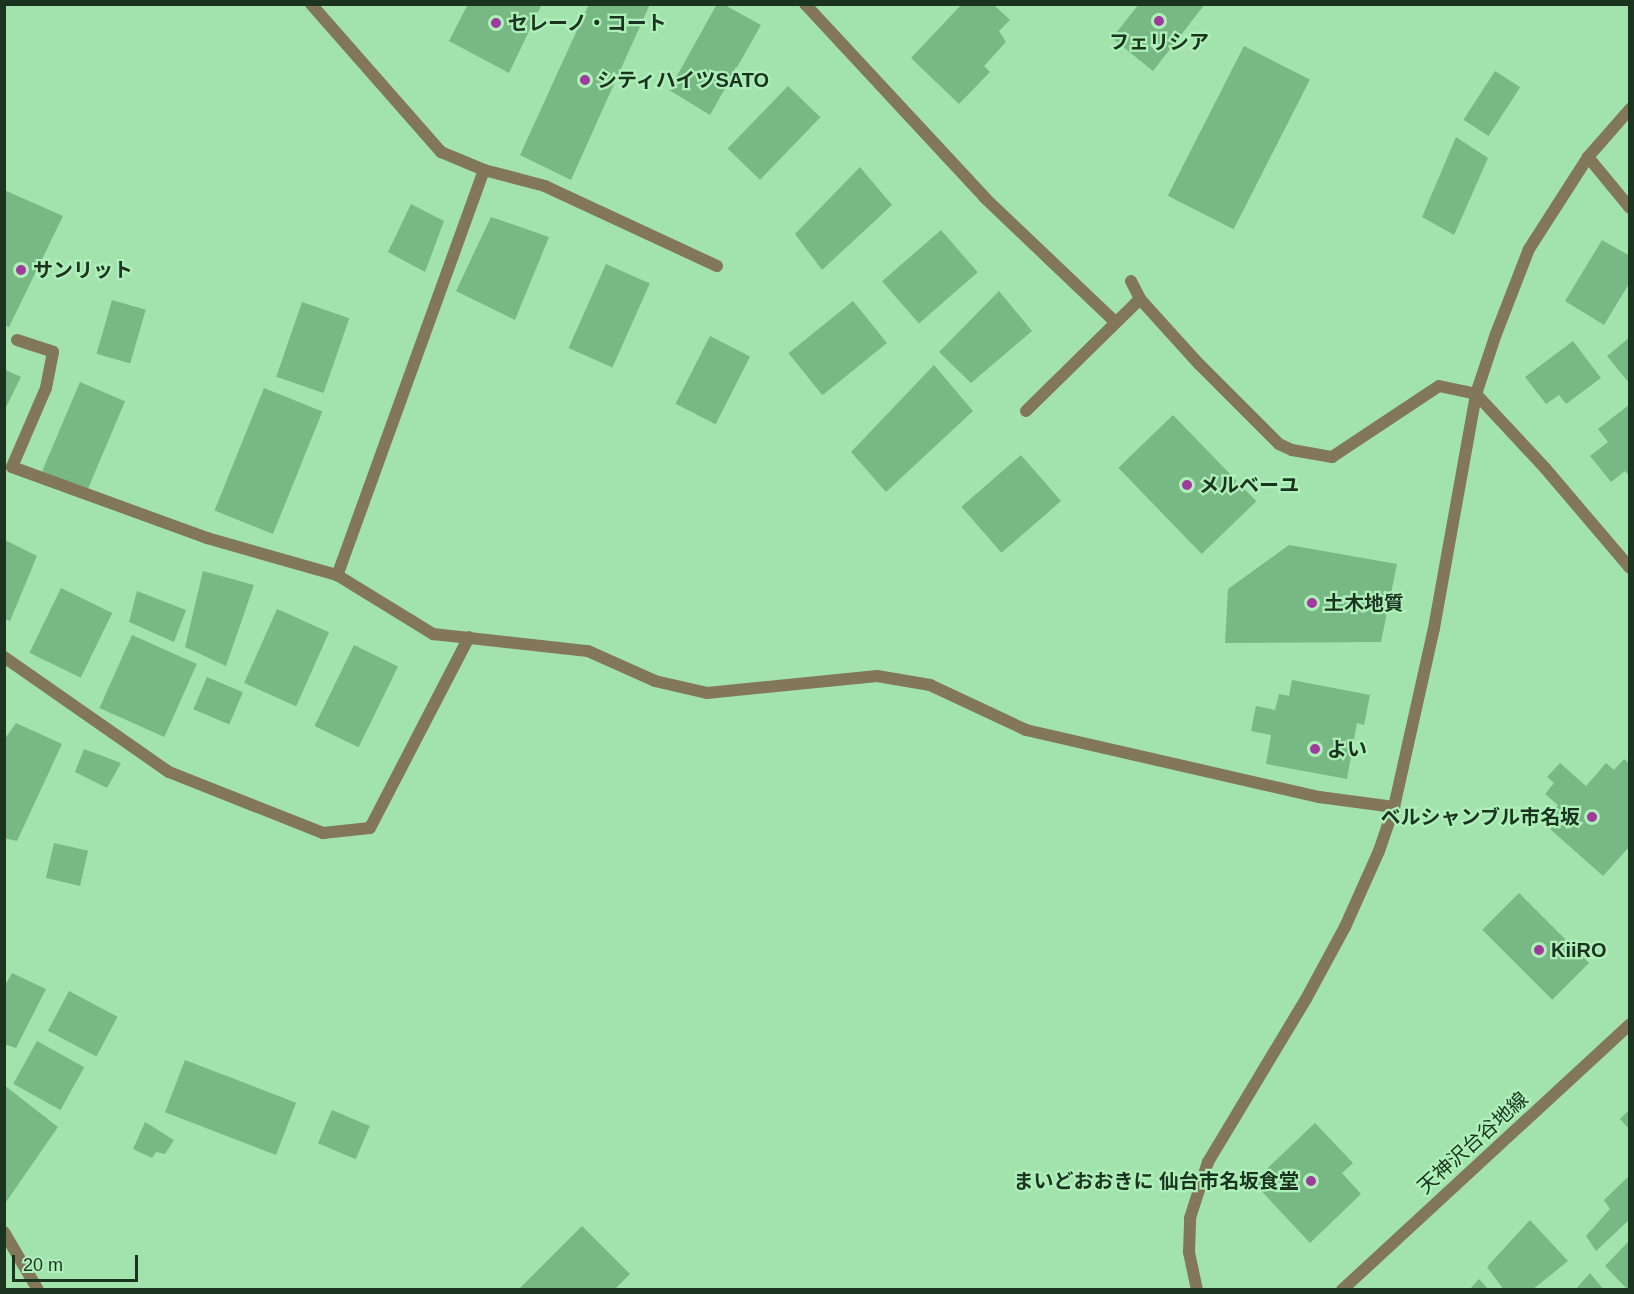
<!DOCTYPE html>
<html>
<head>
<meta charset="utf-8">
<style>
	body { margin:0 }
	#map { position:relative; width:1634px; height:1294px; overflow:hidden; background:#a2e3ad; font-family:Helvetica,"Noto Sans JP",sans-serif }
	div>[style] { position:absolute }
	.building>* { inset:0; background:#78b884; transform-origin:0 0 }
	.service>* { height:12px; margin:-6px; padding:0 6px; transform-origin:6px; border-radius:6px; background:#827759 }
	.minor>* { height:12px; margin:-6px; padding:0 6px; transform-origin:6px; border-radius:6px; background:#827759 }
	.tertiary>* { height:12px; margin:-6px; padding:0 6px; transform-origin:6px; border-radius:6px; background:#827759 }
	.dots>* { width:16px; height:16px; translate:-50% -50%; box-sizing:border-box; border:3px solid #aff0ba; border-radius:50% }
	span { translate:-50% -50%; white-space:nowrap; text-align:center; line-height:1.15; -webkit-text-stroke:4.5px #aff0ba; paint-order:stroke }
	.poi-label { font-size:20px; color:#1a341f; font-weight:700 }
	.left { translate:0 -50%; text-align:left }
	.right { translate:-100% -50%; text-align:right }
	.street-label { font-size:20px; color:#1a341f }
	.frame { position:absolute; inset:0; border:6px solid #1a341f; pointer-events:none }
	.scale { position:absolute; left:12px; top:1255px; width:126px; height:27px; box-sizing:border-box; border:3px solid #1a341f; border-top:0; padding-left:8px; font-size:18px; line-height:21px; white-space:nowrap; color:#1a341f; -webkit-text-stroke:4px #aff0ba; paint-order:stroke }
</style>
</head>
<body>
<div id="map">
	<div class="building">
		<i style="clip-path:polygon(468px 4px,542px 4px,509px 73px,449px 41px)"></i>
		<i style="clip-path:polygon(589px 4px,650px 4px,571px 180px,520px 155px)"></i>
		<i style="clip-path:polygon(717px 4px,723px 4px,761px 25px,710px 115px,669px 90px)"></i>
		<i style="clip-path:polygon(962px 4px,993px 4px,1010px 20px,999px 31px,1006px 42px,984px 66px,990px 72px,959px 104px,911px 58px)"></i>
		<i style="clip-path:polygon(1139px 4px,1205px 4px,1153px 71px,1112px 38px)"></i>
		<i style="left:1244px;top:46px;width:74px;height:168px;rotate:27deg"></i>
		<i style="left:1495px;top:71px;width:30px;height:58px;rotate:33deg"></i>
		<i style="left:788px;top:86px;width:45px;height:87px;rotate:44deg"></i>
		<i style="clip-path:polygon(1456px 137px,1488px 158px,1454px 235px,1422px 217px)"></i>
		<i style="clip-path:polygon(860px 167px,892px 205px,822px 270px,795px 234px)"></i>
		<i style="clip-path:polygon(4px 190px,63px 216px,9px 327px,4px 325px)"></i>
		<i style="clip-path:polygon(411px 204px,444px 221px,425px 272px,388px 252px)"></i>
		<i style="clip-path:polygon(491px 217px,549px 237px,515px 320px,456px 291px)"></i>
		<i style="left:941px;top:230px;width:56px;height:78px;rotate:49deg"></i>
		<i style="clip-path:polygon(1602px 240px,1630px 256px,1630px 282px,1604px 325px,1565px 301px)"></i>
		<i style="left:606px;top:264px;width:48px;height:92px;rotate:24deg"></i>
		<i style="clip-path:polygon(999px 291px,1032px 331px,971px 383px,939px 352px)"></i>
		<i style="left:112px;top:300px;width:35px;height:56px;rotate:16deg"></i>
		<i style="left:853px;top:301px;width:54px;height:83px;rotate:51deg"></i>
		<i style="left:302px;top:302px;width:50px;height:79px;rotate:19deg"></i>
		<i style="left:710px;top:336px;width:45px;height:76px;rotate:27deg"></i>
		<i style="clip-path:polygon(1630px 337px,1630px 384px,1607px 356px)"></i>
		<i style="clip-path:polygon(1573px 341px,1601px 378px,1566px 404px,1559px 395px,1546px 404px,1525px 377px)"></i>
		<i style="clip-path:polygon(934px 365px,973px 411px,886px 492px,851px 452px)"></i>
		<i style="clip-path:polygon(4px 369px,21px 377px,4px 411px)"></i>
		<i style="left:80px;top:382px;width:49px;height:97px;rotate:23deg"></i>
		<i style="left:264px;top:388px;width:63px;height:132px;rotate:22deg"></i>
		<i style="clip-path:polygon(1630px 404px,1630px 477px,1625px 471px,1611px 482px,1590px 456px,1608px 442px,1598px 429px)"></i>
		<i style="left:1173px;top:415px;width:120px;height:76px;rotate:46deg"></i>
		<i style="left:1021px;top:455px;width:61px;height:79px;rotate:49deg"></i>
		<i style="clip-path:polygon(5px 540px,37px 556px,10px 621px,5px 619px)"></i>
		<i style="clip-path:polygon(1289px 545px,1397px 564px,1381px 642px,1225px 643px,1228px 589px)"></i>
		<i style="clip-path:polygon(203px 571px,254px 585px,226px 666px,185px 647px)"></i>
		<i style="left:61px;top:588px;width:57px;height:72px;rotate:26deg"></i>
		<i style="clip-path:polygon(137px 591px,186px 610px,174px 642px,129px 622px)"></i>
		<i style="left:277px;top:609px;width:57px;height:81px;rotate:24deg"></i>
		<i style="left:132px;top:635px;width:71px;height:80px;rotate:24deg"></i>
		<i style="left:354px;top:645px;width:49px;height:90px;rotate:26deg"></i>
		<i style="left:207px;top:677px;width:39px;height:35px;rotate:23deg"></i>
		<i style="clip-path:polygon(1292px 680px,1370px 695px,1364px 725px,1357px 723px,1347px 779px,1266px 764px,1271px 735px,1251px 731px,1256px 706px,1275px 710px,1279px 694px,1289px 696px)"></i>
		<i style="clip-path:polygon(16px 723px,62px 744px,17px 841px,4px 838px,4px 740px)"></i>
		<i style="clip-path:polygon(84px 749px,121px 763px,107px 788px,75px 772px)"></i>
		<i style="clip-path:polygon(1624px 759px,1630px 764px,1630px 846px,1603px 876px,1550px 829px,1558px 821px,1550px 814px,1558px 805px,1545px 794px,1554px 783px,1547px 777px,1560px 763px,1586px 786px,1606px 763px,1614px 770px)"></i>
		<i style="left:54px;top:843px;width:35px;height:36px;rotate:13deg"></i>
		<i style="left:1519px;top:893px;width:99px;height:52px;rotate:45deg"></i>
		<i style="clip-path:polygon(12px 973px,46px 989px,16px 1048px,4px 1044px,4px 987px)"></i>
		<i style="left:69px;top:991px;width:55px;height:45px;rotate:28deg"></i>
		<i style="left:37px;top:1041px;width:54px;height:49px;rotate:29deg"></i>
		<i style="left:185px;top:1060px;width:119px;height:56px;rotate:21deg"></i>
		<i style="clip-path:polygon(4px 1085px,58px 1127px,4px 1205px)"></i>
		<i style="clip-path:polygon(1630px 1109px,1630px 1130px,1620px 1119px)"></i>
		<i style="left:332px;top:1110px;width:41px;height:36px;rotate:23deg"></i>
		<i style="clip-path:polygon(145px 1122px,174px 1140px,165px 1154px,156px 1152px,152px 1158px,133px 1149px)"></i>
		<i style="clip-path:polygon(1315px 1123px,1353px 1163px,1342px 1173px,1361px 1194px,1310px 1243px,1253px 1182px)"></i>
		<i style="clip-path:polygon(1630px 1175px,1630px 1219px,1596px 1251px,1586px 1236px,1610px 1209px,1604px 1200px)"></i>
		<i style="clip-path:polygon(1530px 1220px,1568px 1261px,1532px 1290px,1504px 1290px,1487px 1267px)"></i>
		<i style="clip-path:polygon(582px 1226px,630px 1274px,614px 1290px,518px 1290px)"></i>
		<i style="clip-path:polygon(1630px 1240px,1630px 1290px,1628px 1290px,1605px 1266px)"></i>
		<i style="clip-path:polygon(1590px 1273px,1604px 1290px,1575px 1290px)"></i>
		<i style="clip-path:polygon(1479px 1279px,1489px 1290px,1469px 1290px)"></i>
	</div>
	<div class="service">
		<i style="left:311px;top:4px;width:197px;rotate:48.7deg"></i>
		<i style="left:441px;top:152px;width:47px;rotate:22.7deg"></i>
		<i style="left:17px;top:340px;width:38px;rotate:18deg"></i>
		<i style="left:53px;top:352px;width:37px;rotate:101deg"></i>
		<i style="left:46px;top:388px;width:86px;rotate:113.3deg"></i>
		<i style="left:12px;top:467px;width:208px;rotate:20deg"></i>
		<i style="left:207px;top:538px;width:135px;rotate:15.9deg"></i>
		<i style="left:4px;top:657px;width:201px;rotate:34.9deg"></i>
		<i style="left:169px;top:772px;width:166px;rotate:21.6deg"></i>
		<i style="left:323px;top:833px;width:47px;rotate:-6.1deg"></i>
		<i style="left:370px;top:828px;width:215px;rotate:-62.6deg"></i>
	</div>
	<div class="minor">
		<i style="left:805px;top:4px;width:265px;rotate:47.1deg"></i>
		<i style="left:985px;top:198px;width:180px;rotate:43.6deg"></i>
		<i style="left:717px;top:266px;width:190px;rotate:-155.1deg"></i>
		<i style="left:545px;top:186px;width:63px;rotate:-165.3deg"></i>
		<i style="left:484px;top:170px;width:431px;rotate:109.9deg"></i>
		<i style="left:337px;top:575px;width:113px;rotate:31.6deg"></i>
		<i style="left:433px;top:634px;width:156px;rotate:6.3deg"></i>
		<i style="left:588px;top:651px;width:73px;rotate:24.1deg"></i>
		<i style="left:655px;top:681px;width:53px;rotate:13deg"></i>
		<i style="left:707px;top:693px;width:171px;rotate:-5.7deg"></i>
		<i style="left:877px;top:676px;width:54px;rotate:9.6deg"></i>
		<i style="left:930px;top:685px;width:106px;rotate:25.1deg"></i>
		<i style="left:1026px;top:730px;width:301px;rotate:12.9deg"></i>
		<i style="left:1319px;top:797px;width:76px;rotate:7.6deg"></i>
		<i style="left:1131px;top:281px;width:20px;rotate:63deg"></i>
		<i style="left:1140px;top:299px;width:88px;rotate:47.8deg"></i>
		<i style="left:1199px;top:364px;width:113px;rotate:45deg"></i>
		<i style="left:1279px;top:444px;width:14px;rotate:25deg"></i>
		<i style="left:1292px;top:450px;width:41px;rotate:9.9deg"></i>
		<i style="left:1332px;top:457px;width:128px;rotate:-33.6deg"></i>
		<i style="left:1439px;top:386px;width:38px;rotate:12deg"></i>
		<i style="left:1476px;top:394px;width:101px;rotate:47deg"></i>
		<i style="left:1545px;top:468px;width:131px;rotate:49.6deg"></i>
		<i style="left:1026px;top:411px;width:160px;rotate:-44.5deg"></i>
	</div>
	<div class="tertiary">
		<i style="left:1588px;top:157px;width:66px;rotate:50.5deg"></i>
		<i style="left:4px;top:1232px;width:67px;rotate:59.6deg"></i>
		<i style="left:1197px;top:1290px;width:39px;rotate:-102deg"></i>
		<i style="left:1189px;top:1252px;width:34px;rotate:-88deg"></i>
		<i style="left:1190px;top:1218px;width:59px;rotate:-72.2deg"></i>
		<i style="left:1208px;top:1162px;width:190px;rotate:-59deg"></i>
		<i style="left:1306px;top:999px;width:82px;rotate:-61.6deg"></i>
		<i style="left:1345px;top:927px;width:83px;rotate:-65.9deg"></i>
		<i style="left:1379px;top:851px;width:46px;rotate:-71.2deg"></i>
		<i style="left:1394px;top:807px;width:183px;rotate:-77.4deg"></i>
		<i style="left:1434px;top:628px;width:238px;rotate:-79.8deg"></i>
		<i style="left:1476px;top:394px;width:63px;rotate:-71.6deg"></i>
		<i style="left:1496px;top:334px;width:91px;rotate:-68.8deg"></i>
		<i style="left:1529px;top:249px;width:109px;rotate:-57.3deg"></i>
		<i style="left:1588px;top:157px;width:64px;rotate:-48.8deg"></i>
		<i style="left:1342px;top:1290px;width:392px;rotate:-42.7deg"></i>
	</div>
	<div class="dots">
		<i style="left:1159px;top:21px;background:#a03a9d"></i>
		<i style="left:496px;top:23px;background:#a03a9d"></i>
		<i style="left:585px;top:80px;background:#a03a9d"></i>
		<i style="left:21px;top:270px;background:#a03a9d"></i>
		<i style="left:1187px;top:485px;background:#a03a9d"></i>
		<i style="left:1312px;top:603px;background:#a03a9d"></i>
		<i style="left:1315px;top:749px;background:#a03a9d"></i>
		<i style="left:1592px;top:817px;background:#a03a9d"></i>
		<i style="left:1539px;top:950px;background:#a03a9d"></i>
		<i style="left:1311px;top:1181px;background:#a03a9d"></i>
	</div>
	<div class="poi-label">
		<span class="left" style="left:508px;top:23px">セレーノ・コート</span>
		<span style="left:1159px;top:42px">フェリシア</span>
		<span class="left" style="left:597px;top:80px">シティハイツSATO</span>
		<span class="left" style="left:33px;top:270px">サンリット</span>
		<span class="left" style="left:1199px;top:485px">メルベーユ</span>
		<span class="left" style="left:1324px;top:603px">土木地質</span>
		<span class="left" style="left:1327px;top:749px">よい</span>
		<span class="right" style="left:1580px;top:817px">ベルシャンブル市名坂</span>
		<span class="left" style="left:1551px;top:950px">KiiRO</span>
		<span class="right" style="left:1299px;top:1181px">まいどおおきに 仙台市名坂食堂</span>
	</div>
	<div class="street-label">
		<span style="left:1473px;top:1143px;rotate:-42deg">天神沢台谷地線</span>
	</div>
	<div class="frame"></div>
	<div class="scale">20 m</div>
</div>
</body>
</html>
